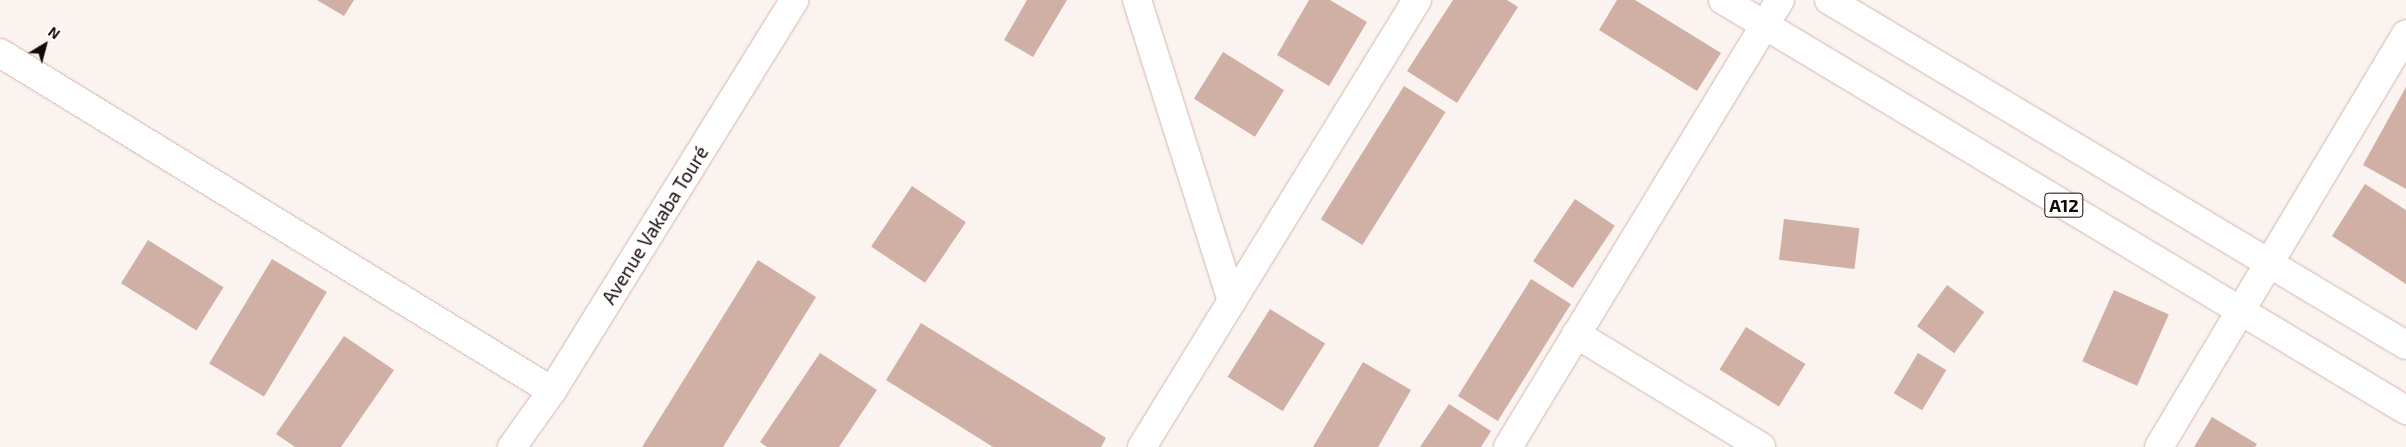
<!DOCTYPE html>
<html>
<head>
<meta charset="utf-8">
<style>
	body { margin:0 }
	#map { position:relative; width:2406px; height:447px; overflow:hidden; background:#faf3f0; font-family:"Exo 2",sans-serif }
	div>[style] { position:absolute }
	.building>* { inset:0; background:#d0afa4; transform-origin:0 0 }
	.roads { filter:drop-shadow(0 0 1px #d6b4aa) drop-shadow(0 0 1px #d6b4aa) }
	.minor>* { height:28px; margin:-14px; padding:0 14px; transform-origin:14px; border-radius:14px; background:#fff }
	.major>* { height:28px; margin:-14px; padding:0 14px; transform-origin:14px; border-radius:14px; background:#fff }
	span { translate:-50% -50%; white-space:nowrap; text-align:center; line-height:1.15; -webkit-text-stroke:5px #fff; paint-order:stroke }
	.shield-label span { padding:1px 4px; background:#fff; border:1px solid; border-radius:4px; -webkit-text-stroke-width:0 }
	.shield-label { font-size:18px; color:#140906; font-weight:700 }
	.street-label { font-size:19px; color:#140906 }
	.north { position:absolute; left:20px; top:20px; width:50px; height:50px; -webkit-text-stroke:4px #fff; paint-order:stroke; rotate:37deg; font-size:14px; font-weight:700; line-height:20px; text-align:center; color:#140906 }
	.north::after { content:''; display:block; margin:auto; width:18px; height:22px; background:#140906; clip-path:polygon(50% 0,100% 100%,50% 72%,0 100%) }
</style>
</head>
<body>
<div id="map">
	<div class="building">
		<i style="clip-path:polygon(317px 0,354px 0,344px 16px)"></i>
		<i style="clip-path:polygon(1027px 0,1067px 0,1033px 57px,1004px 40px)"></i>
		<i style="clip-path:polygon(1309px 0,1330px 0,1367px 22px,1329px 86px,1277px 55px)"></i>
		<i style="clip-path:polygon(1453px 0,1507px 0,1518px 7px,1457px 103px,1407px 71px)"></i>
		<i style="clip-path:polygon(1617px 0,1635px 0,1721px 53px,1697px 91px,1599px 30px)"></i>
		<i style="left:1223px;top:52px;width:72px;height:55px;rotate:32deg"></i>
		<i style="left:1404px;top:86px;width:49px;height:157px;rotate:32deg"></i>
		<i style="clip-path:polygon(2406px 87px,2406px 189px,2363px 165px)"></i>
		<i style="clip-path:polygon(2365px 184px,2406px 210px,2406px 284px,2332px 236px)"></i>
		<i style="left:912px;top:186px;width:65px;height:73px;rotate:34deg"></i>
		<i style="left:1575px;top:199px;width:48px;height:75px;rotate:34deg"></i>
		<i style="left:1784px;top:219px;width:76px;height:41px;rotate:7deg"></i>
		<i style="left:148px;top:240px;width:89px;height:51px;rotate:32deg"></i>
		<i style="left:272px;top:259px;width:64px;height:122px;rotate:31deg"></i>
		<i style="clip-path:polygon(758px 260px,816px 297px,723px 447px,642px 447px)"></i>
		<i style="left:1531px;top:279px;width:47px;height:138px;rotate:32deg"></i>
		<i style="left:1947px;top:285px;width:46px;height:51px;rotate:36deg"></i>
		<i style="left:2114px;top:290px;width:60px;height:78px;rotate:24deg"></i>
		<i style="left:1270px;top:309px;width:65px;height:80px;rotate:32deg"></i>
		<i style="clip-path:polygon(921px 323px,1106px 438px,1101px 447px,993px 447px,886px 380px)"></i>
		<i style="left:1746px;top:327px;width:70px;height:50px;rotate:32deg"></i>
		<i style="clip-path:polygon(344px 336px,394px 370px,341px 447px,295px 447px,276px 434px)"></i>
		<i style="clip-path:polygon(820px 353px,877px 390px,839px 447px,767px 447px,760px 442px)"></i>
		<i style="left:1918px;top:353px;width:33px;height:47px;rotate:31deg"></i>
		<i style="clip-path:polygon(1363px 362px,1411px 390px,1378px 447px,1313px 447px)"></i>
		<i style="clip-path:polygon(1449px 404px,1491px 431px,1481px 447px,1420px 447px)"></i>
		<i style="clip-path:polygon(2212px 417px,2257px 444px,2255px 447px,2194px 447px)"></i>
	</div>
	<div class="roads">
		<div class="minor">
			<i style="left:1137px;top:0;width:316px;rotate:72.5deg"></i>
			<i style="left:0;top:53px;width:647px;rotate:31.48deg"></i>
			<i style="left:1576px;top:334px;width:217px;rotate:31.4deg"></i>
			<i style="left:512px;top:447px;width:69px;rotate:-54.5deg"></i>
			<i style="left:552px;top:391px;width:460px;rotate:-58.2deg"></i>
			<i style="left:1142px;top:447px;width:525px;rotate:-58.4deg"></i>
			<i style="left:1508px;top:447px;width:523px;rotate:-58.68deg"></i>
			<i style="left:2159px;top:447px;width:481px;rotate:-59.1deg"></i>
		</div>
		<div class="major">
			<i style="left:1723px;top:0;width:797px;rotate:30.98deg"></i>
			<i style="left:1829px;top:0;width:672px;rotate:30.88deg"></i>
		</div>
	</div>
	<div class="shield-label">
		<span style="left:2064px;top:205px">A12</span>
	</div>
	<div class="street-label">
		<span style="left:655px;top:225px;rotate:-58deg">Avenue Vakaba Touré</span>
	</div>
	<div class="north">N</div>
</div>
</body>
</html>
